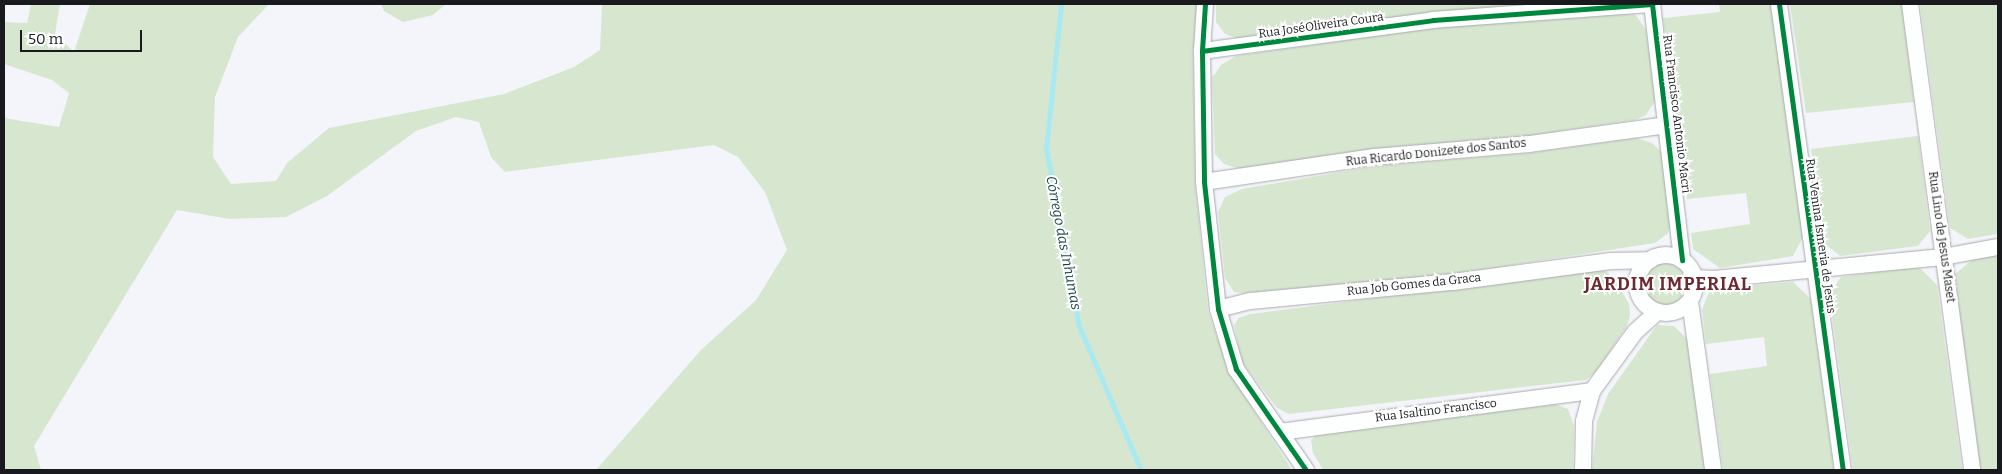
<!DOCTYPE html>
<html>
<head>
<meta charset="utf-8">
<style>
	body { margin:0 }
	#map { position:relative; width:2002px; height:474px; overflow:hidden; background:#f4f5fa; font-family:Bitter,serif }
	div>[style] { position:absolute }
	.green>* { inset:0; background:#d7e7cf }
	.round { border-radius:50% }
	.stream>* { height:5px; margin:-2.5px; padding:0 2.5px; transform-origin:2.5px; border-radius:2.5px; background:#a9e9f1 }
	.roads { filter:drop-shadow(0 0 1px #a9a9ad) drop-shadow(0 0 1px #a9a9ad) }
	.minor>* { height:16px; margin:-8px; padding:0 8px; transform-origin:8px; border-radius:8px; background:#fdfefe }
	.minor>.ring { margin:-8px; padding:0; box-sizing:content-box; background:none; border:16px solid #fdfefe; border-radius:50% }
	.cycleway>* { height:5px; margin:-2.5px; padding:0 2.5px; transform-origin:2.5px; border-radius:2.5px; background:#00873e }
	span { translate:-50% -50%; white-space:nowrap; text-align:center; line-height:1.15; -webkit-text-stroke:4px #fff; paint-order:stroke }
	.street-label { font-size:12px; color:#191a1d }
	.water-label { font-size:14px; color:#184347; font-style:italic }
	.district-label { font-size:18px; color:#6e2830; font-weight:700; letter-spacing:1px }
	.frame { position:absolute; inset:0; border:5px solid #191a1d; pointer-events:none }
	.scale { position:absolute; left:20px; top:30px; width:122px; height:22px; box-sizing:border-box; border:2px solid #191a1d; border-top:0; padding-left:6px; font-size:15px; line-height:18px; white-space:nowrap; color:#191a1d; -webkit-text-stroke:4px #fff; paint-order:stroke }
</style>
</head>
<body>
<div id="map">
	<div class="green">
		<i style="clip-path:polygon(31px 4px,60px 4px,55px 34px,74px 52px,90px 4px,269px 4px,238px 37px,215px 97px,213px 157px,231px 184px,276px 181px,287px 163px,329px 128px,504px 94px,574px 67px,600px 50px,602px 4px,1200px 4px,1193px 52px,1195px 185px,1208px 311px,1230px 373px,1292px 470px,596px 470px,701px 350px,756px 300px,787px 250px,765px 192px,738px 157px,714px 145px,505px 172px,491px 157px,479px 122px,456px 117px,416px 131px,327px 196px,286px 217px,230px 219px,177px 210px,34px 446px,41px 470px,4px 470px,4px 118px,59px 127px,69px 93px,52px 80px,4px 64px,4px 22px,27px 23px)"></i>
		<i style="clip-path:polygon(381px 4px,446px 4px,433px 15px,403px 22px,384px 11px)"></i>
		<i style="clip-path:polygon(1216px 4px,1534px 4px,1435px 12px,1241px 40px,1225px 34px,1216px 22px)"></i>
		<i style="clip-path:polygon(1719px 4px,1771px 4px,1803px 237px,1793px 256px,1720px 268px,1693px 249px,1691px 233px,1750px 224px,1746px 193px,1687px 199px,1663px 18px,1720px 12px)"></i>
		<i style="clip-path:polygon(1790px 4px,1902px 4px,1914px 102px,1806px 113px)"></i>
		<i style="clip-path:polygon(1920px 4px,1998px 4px,1998px 234px,1968px 239px,1950px 228px)"></i>
		<i style="clip-path:polygon(1617px 14px,1636px 15px,1646px 30px,1656px 100px,1646px 115px,1635px 120px,1527px 136px,1240px 169px,1224px 164px,1215px 154px,1212px 78px,1221px 65px,1236px 56px,1431px 28px)"></i>
		<i style="clip-path:polygon(1918px 136px,1930px 231px,1918px 246px,1840px 256px,1824px 243px,1811px 149px)"></i>
		<i style="clip-path:polygon(1637px 138px,1652px 143px,1662px 152px,1673px 223px,1667px 234px,1655px 243px,1452px 274px,1250px 294px,1234px 292px,1225px 278px,1218px 212px,1225px 197px,1242px 189px,1375px 166px,1529px 153px)"></i>
		<i style="clip-path:polygon(1998px 253px,1998px 470px,1979px 470px,1955px 274px,1977px 256px)"></i>
		<i class="round" style="left:1644px;top:263px;width:44px;height:44px"></i>
		<i style="clip-path:polygon(1918px 266px,1937px 285px,1962px 470px,1853px 470px,1829px 293px,1841px 277px)"></i>
		<i style="clip-path:polygon(1591px 270px,1606px 271px,1616px 281px,1629px 304px,1630px 315px,1627px 326px,1597px 371px,1586px 380px,1289px 414px,1277px 408px,1242px 362px,1234px 325px,1239px 318px,1250px 314px)"></i>
		<i style="clip-path:polygon(1793px 282px,1811px 299px,1834px 470px,1723px 470px,1710px 374px,1767px 366px,1764px 337px,1706px 344px,1702px 310px,1709px 291px,1721px 288px)"></i>
		<i style="clip-path:polygon(1657px 325px,1674px 326px,1690px 342px,1706px 470px,1592px 470px,1597px 422px,1608px 394px)"></i>
		<i style="clip-path:polygon(1555px 404px,1568px 409px,1574px 426px,1573px 470px,1323px 470px,1313px 453px,1311px 440px,1318px 434px)"></i>
	</div>
	<div class="stream">
		<i style="left:1061px;top:4px;width:145px;rotate:95.9deg"></i>
		<i style="left:1046px;top:148px;width:181px;rotate:79.5deg"></i>
		<i style="left:1079px;top:326px;width:157px;rotate:66.7deg"></i>
	</div>
	<div class="roads">
		<div class="minor">
			<i style="left:1205px;top:4px;width:47px;rotate:93.7deg"></i>
			<i style="left:1202px;top:51px;width:131px;rotate:89.1deg"></i>
			<i style="left:1204px;top:182px;width:128px;rotate:83.7deg"></i>
			<i style="left:1218px;top:309px;width:63px;rotate:73.3deg"></i>
			<i style="left:1236px;top:369px;width:123px;rotate:55.3deg"></i>
			<i style="left:1779px;top:4px;width:470px;rotate:82.2deg"></i>
			<i style="left:1910px;top:4px;width:470px;rotate:82.4deg"></i>
			<i style="left:1202px;top:51px;width:233px;rotate:-7.6deg"></i>
			<i style="left:1433px;top:20px;width:220px;rotate:-4.2deg"></i>
			<i style="left:1652px;top:4px;width:258px;rotate:83.3deg"></i>
			<i style="left:1204px;top:182px;width:172px;rotate:-8.4deg"></i>
			<i style="left:1374px;top:157px;width:156px;rotate:-4.8deg"></i>
			<i style="left:1529px;top:144px;width:139px;rotate:-7.8deg"></i>
			<i class="ring" style="left:1637px;top:255px;width:42px;height:42px"></i>
			<i style="left:1694px;top:278px;width:20px;rotate:3deg"></i>
			<i style="left:1714px;top:279px;width:230px;rotate:-5.5deg"></i>
			<i style="left:1943px;top:257px;width:56px;rotate:-10.3deg"></i>
			<i style="left:1690px;top:301px;width:171px;rotate:82.2deg"></i>
			<i style="left:1218px;top:309px;width:34px;rotate:-14deg"></i>
			<i style="left:1251px;top:301px;width:203px;rotate:-5.4deg"></i>
			<i style="left:1453px;top:282px;width:159px;rotate:-7.6deg"></i>
			<i style="left:1611px;top:261px;width:39px;rotate:-1deg"></i>
			<i style="left:1280px;top:432px;width:315px;rotate:-7.5deg"></i>
			<i style="left:1583px;top:470px;width:49px;rotate:-88.8deg"></i>
			<i style="left:1584px;top:421px;width:31px;rotate:-75deg"></i>
			<i style="left:1592px;top:391px;width:73px;rotate:-53.9deg"></i>
			<i style="left:1635px;top:332px;width:30px;rotate:-42deg"></i>
		</div>
	</div>
	<div class="cycleway">
		<i style="left:1205px;top:4px;width:47px;rotate:93.7deg"></i>
		<i style="left:1202px;top:51px;width:131px;rotate:89.1deg"></i>
		<i style="left:1204px;top:182px;width:128px;rotate:83.7deg"></i>
		<i style="left:1218px;top:309px;width:63px;rotate:73.3deg"></i>
		<i style="left:1236px;top:369px;width:123px;rotate:55.3deg"></i>
		<i style="left:1779px;top:4px;width:470px;rotate:82.2deg"></i>
		<i style="left:1202px;top:51px;width:233px;rotate:-7.6deg"></i>
		<i style="left:1433px;top:20px;width:220px;rotate:-4.2deg"></i>
		<i style="left:1652px;top:4px;width:258px;rotate:83.3deg"></i>
	</div>
	<div class="street-label">
		<span style="left:1321px;top:26px;rotate:-8deg">Rua JoséOliveira Coura</span>
		<span style="left:1676px;top:114px;rotate:83deg">Rua Francisco Antonio Macri</span>
		<span style="left:1436px;top:153px;rotate:-6deg">Rua Ricardo Donizete dos Santos</span>
		<span style="left:1820px;top:236px;rotate:82deg">Rua Venina Ismeria de Jesus</span>
		<span style="left:1941px;top:237px;rotate:82deg">Rua Lino de Jesus Maset</span>
		<span style="left:1414px;top:285px;rotate:-6deg">Rua Job Gomes da Graca</span>
		<span style="left:1436px;top:411px;rotate:-7deg">Rua Isaltino Francisco</span>
	</div>
	<div class="water-label">
		<span style="left:1063px;top:243px;rotate:79deg">Córrego das Inhumas</span>
	</div>
	<div class="district-label">
		<span style="left:1668px;top:284px">JARDIM IMPERIAL</span>
	</div>
	<div class="frame"></div>
	<div class="scale">50 m</div>
</div>
</body>
</html>
